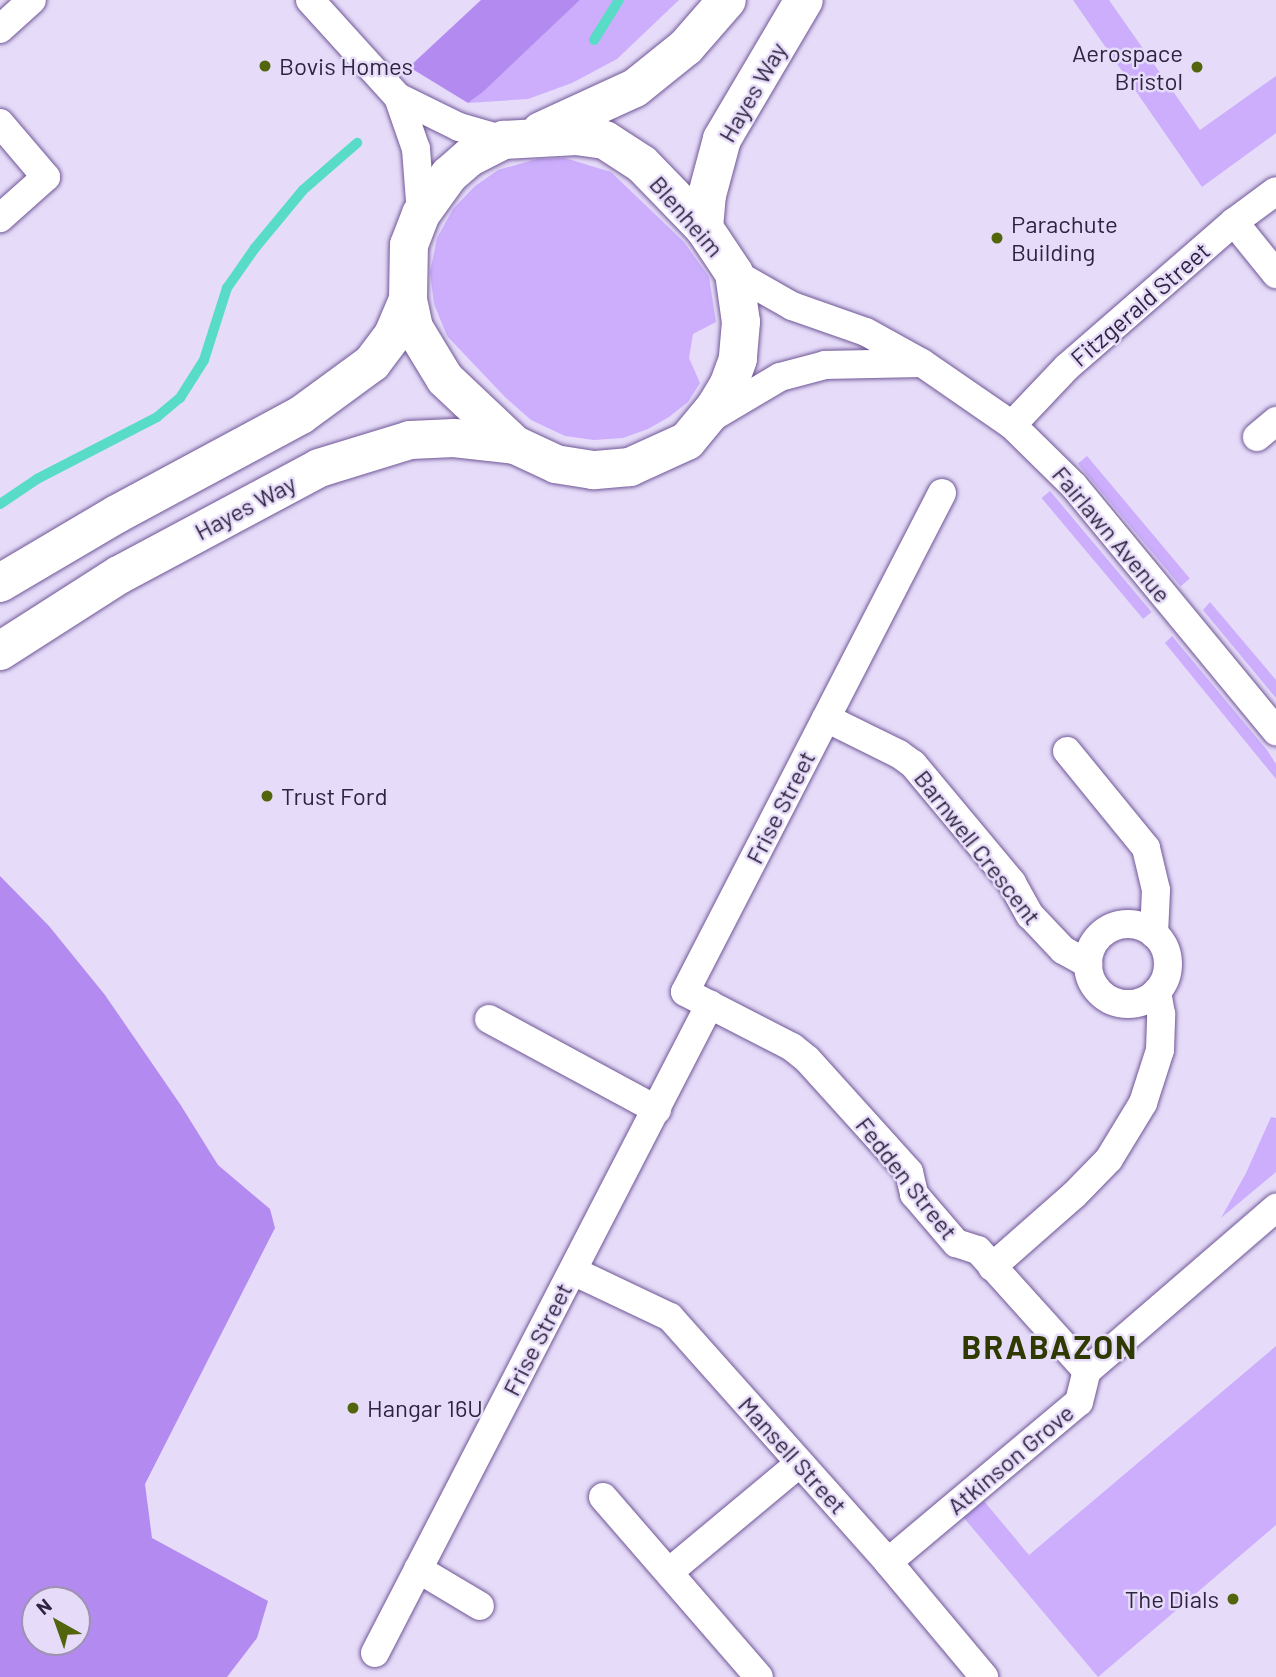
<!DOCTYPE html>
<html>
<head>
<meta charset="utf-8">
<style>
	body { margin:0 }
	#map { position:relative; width:1276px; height:1677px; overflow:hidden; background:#e6dcf9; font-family:Barlow,sans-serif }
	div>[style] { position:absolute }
	.green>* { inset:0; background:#ccaefd; transform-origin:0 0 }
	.forest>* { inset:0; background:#b38bf0 }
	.stream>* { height:10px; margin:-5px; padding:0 5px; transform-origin:5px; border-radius:5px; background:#59dcc7 }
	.roads { filter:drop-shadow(0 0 2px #705797) drop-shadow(0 0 2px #705797) }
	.street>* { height:28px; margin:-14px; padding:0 14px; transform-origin:14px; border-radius:14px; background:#fff }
	.street>.ring { margin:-14px; padding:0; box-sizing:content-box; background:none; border:28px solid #fff; border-radius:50% }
	.secondary>* { height:38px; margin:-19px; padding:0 19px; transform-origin:19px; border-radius:19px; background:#fff }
	.dots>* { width:19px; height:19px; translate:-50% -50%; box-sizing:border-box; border:4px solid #e6dcf9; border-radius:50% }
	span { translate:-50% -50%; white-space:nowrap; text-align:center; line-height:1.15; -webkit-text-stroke:5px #e6dcf9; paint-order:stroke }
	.poi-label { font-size:24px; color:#2f243f }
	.right { translate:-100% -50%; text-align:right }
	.left { translate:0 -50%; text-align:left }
	.street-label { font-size:24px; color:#2f243f }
	.district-label { font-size:32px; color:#2e3a00; font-weight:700; letter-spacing:2px }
	.north { position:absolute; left:21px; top:1586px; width:70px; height:70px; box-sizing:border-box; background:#e6dcf9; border:2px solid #9d92af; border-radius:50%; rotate:320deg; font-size:19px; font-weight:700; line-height:28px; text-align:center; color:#2f243f }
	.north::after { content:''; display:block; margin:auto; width:24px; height:32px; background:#52640c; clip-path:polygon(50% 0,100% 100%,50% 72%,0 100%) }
</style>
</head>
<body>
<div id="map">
	<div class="green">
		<i style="clip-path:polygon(580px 0,679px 0,617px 59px,572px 83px,528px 99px,468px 103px,483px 92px)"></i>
		<i style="clip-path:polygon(1073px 0,1109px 0,1200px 130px,1276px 76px,1276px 133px,1202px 187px)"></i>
		<i style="clip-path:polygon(565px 158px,611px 172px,684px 242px,709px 277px,716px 322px,693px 334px,689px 358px,700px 383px,688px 402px,669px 417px,648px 429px,623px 438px,594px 440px,565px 436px,531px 420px,505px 397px,447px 336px,434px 304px,430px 272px,437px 238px,453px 209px,475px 186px,498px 170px,537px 159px)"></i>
		<i style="left:1087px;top:456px;width:160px;height:12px;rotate:50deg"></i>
		<i style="left:1050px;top:491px;width:158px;height:11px;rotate:50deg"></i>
		<i style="clip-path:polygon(1210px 602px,1276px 680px,1276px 698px,1203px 610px)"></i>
		<i style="clip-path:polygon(1172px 636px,1267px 750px,1276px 764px,1276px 779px,1165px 643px)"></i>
		<i style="clip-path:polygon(1271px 1117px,1276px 1118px,1276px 1172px,1221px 1218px,1246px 1173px)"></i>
		<i style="clip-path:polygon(1276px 1346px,1276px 1525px,1098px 1677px,964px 1518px,984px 1501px,1029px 1555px)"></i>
	</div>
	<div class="forest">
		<i style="clip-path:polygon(481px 0,580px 0,483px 92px,468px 103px,409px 67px)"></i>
		<i style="clip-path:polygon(evenodd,0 876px,49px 926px,105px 995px,180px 1104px,218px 1165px,270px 1209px,275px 1228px,145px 1484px,152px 1538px,268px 1601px,257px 1638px,227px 1677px,0 1677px,0 876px,77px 1600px,77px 1642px,35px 1642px,35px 1600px,77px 1600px)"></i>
	</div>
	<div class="stream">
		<i style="left:594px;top:40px;width:47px;rotate:-58deg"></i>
		<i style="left:0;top:504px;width:45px;rotate:-34deg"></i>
		<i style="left:37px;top:479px;width:135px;rotate:-27.3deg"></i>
		<i style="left:157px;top:417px;width:30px;rotate:-40deg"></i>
		<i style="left:180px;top:398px;width:45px;rotate:-57.7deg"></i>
		<i style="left:204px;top:360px;width:76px;rotate:-72.3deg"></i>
		<i style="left:227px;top:288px;width:49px;rotate:-55deg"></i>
		<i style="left:255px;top:248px;width:75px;rotate:-50.4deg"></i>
		<i style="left:303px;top:190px;width:72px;rotate:-41deg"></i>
	</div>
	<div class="roads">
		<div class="street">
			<i style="left:310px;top:0;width:131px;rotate:47.8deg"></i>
			<i style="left:398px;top:97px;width:68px;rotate:26.2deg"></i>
			<i style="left:459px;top:127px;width:47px;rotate:16.1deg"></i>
			<i style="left:0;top:29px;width:43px;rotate:-42.2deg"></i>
			<i style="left:398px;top:97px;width:55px;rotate:70.9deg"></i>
			<i style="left:416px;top:149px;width:65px;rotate:85.6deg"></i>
			<i style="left:0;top:123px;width:71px;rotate:49.6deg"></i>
			<i style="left:46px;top:177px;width:62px;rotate:138.3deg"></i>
			<i style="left:1234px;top:222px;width:67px;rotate:51.1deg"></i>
			<i style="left:734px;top:273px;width:67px;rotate:29.6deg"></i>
			<i style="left:792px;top:306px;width:78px;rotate:19.4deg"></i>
			<i style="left:866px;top:332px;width:64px;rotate:29deg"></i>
			<i style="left:922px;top:363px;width:109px;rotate:34.6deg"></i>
			<i style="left:1012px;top:425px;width:87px;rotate:44.5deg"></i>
			<i style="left:1074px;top:486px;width:318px;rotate:50.5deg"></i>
			<i style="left:711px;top:418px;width:80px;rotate:-30.7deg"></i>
			<i style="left:780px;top:377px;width:47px;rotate:-14.9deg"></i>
			<i style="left:825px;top:365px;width:95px;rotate:-1.2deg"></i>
			<i style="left:1012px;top:425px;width:80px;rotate:-46.5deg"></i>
			<i style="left:1067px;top:367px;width:221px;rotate:-41deg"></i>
			<i style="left:1234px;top:222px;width:52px;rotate:-36.4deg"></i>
			<i style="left:1257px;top:437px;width:25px;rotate:-40deg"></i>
			<i style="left:942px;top:493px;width:561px;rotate:117.25deg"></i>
			<i style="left:685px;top:992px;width:120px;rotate:27.2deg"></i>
			<i style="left:792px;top:1047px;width:19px;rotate:39deg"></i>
			<i style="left:807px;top:1059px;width:152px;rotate:47.9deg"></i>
			<i style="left:909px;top:1172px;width:23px;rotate:77deg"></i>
			<i style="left:914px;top:1194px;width:65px;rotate:49.4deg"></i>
			<i style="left:956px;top:1243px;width:23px;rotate:18deg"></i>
			<i style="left:978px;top:1250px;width:163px;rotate:48deg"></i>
			<i style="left:826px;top:718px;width:81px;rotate:26.3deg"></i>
			<i style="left:899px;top:754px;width:17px;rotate:36deg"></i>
			<i style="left:913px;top:764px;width:155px;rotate:50.2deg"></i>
			<i style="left:1012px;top:883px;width:37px;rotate:61deg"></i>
			<i style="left:1030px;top:915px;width:48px;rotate:46.7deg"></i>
			<i style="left:1063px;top:950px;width:29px;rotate:29deg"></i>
			<i style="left:1067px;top:751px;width:125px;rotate:50.8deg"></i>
			<i style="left:1146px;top:848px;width:43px;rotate:76.6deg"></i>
			<i style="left:1156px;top:890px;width:44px;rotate:92.6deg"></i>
			<i class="ring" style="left:1088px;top:924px;width:52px;height:52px"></i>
			<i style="left:489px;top:1019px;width:191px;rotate:28.4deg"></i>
			<i style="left:992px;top:1267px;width:109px;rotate:-41.3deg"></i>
			<i style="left:1074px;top:1195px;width:50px;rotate:-45.8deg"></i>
			<i style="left:1109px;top:1159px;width:66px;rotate:-58.7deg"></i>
			<i style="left:1143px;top:1103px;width:56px;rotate:-72.2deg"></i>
			<i style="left:1160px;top:1050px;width:36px;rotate:-88deg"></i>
			<i style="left:1161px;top:1014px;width:23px;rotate:-100deg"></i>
			<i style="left:573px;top:1271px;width:107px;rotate:25.4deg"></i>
			<i style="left:670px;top:1317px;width:328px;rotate:48.3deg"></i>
			<i style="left:888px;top:1562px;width:150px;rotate:50.1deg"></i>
			<i style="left:603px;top:1497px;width:238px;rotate:49.1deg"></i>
			<i style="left:888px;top:1562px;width:249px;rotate:-40deg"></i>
			<i style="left:1079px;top:1402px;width:32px;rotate:-76deg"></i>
			<i style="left:1087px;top:1371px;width:250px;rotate:-40.8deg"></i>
			<i style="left:418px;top:1569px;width:72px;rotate:30.8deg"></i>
			<i style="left:669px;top:1572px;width:170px;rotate:-39.8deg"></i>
			<i style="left:375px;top:1653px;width:730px;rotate:-62.7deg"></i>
		</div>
		<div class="secondary">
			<i style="left:541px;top:131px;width:103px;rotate:-24.6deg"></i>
			<i style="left:635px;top:88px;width:65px;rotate:-38.8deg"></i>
			<i style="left:686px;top:47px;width:62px;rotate:-48.9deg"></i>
			<i style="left:576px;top:136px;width:29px;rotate:8deg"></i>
			<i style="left:605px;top:140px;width:44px;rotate:33deg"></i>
			<i style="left:642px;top:164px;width:89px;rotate:45.9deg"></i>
			<i style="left:704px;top:228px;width:54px;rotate:56.3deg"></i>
			<i style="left:734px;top:273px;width:49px;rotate:81.9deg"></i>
			<i style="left:741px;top:322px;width:37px;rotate:95deg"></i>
			<i style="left:738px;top:359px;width:27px;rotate:110deg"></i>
			<i style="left:729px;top:384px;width:26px;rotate:121deg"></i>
			<i style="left:716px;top:406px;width:45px;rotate:129.6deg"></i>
			<i style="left:687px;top:441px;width:63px;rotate:155.5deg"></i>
			<i style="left:630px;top:467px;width:37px;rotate:175deg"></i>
			<i style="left:593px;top:470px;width:37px;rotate:-171deg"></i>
			<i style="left:556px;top:464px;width:45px;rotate:-155.1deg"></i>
			<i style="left:515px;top:445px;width:96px;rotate:-136.7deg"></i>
			<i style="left:445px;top:379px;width:60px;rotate:-121.3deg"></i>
			<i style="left:414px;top:328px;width:29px;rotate:-102deg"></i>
			<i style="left:408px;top:300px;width:55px;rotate:-89deg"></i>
			<i style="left:409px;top:245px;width:33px;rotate:-69deg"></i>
			<i style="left:421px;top:214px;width:48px;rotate:-54.3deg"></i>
			<i style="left:449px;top:175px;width:28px;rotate:-41deg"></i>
			<i style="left:470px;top:157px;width:38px;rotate:-27deg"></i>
			<i style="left:504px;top:140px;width:72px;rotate:-3.2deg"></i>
			<i style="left:704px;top:228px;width:33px;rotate:-85deg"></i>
			<i style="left:707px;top:195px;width:58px;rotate:-75deg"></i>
			<i style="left:722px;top:139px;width:161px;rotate:-59.5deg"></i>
			<i style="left:0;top:583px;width:136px;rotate:-30.5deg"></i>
			<i style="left:117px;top:514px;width:209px;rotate:-28.3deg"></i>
			<i style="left:301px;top:415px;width:88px;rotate:-36.2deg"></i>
			<i style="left:372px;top:363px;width:35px;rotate:-53deg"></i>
			<i style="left:393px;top:335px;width:38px;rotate:-67deg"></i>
			<i style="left:0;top:651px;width:141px;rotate:-32.6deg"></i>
			<i style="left:119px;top:575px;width:227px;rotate:-28.1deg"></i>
			<i style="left:319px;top:468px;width:95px;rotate:-17.1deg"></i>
			<i style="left:410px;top:440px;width:44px;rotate:-2.6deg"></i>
			<i style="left:454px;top:438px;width:61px;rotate:6.5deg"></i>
		</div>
	</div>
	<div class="dots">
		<i style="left:265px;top:66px;background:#52640c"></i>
		<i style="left:1197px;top:67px;background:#52640c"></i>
		<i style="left:997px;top:238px;background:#52640c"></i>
		<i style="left:267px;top:796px;background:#52640c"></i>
		<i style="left:353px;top:1408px;background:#52640c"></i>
		<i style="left:1233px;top:1599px;background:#52640c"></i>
	</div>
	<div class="poi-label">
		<span class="right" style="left:1183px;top:67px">Aerospace<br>Bristol</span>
		<span class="left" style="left:279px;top:66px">Bovis Homes</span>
		<span class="left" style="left:1011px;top:238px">Parachute<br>Building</span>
		<span class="left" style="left:281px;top:796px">Trust Ford</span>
		<span class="left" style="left:367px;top:1408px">Hangar 16U</span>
		<span class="right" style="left:1219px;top:1599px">The Dials</span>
	</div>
	<div class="street-label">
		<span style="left:752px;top:92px;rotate:-60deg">Hayes Way</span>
		<span style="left:687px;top:216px;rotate:49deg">Blenheim</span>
		<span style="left:1140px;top:304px;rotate:-41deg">Fitzgerald Street</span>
		<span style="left:245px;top:507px;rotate:-28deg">Hayes Way</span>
		<span style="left:1112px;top:534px;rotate:50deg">Fairlawn Avenue</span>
		<span style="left:780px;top:807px;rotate:-63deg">Frise Street</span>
		<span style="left:978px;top:847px;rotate:52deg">Barnwell Crescent</span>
		<span style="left:907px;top:1178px;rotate:52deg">Fedden Street</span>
		<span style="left:537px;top:1339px;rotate:-63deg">Frise Street</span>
		<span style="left:793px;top:1455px;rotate:48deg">Mansell Street</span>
		<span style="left:1010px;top:1459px;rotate:-40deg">Atkinson Grove</span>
	</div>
	<div class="district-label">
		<span style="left:1050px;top:1346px">BRABAZON</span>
	</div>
	<div class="north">N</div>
</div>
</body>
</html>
